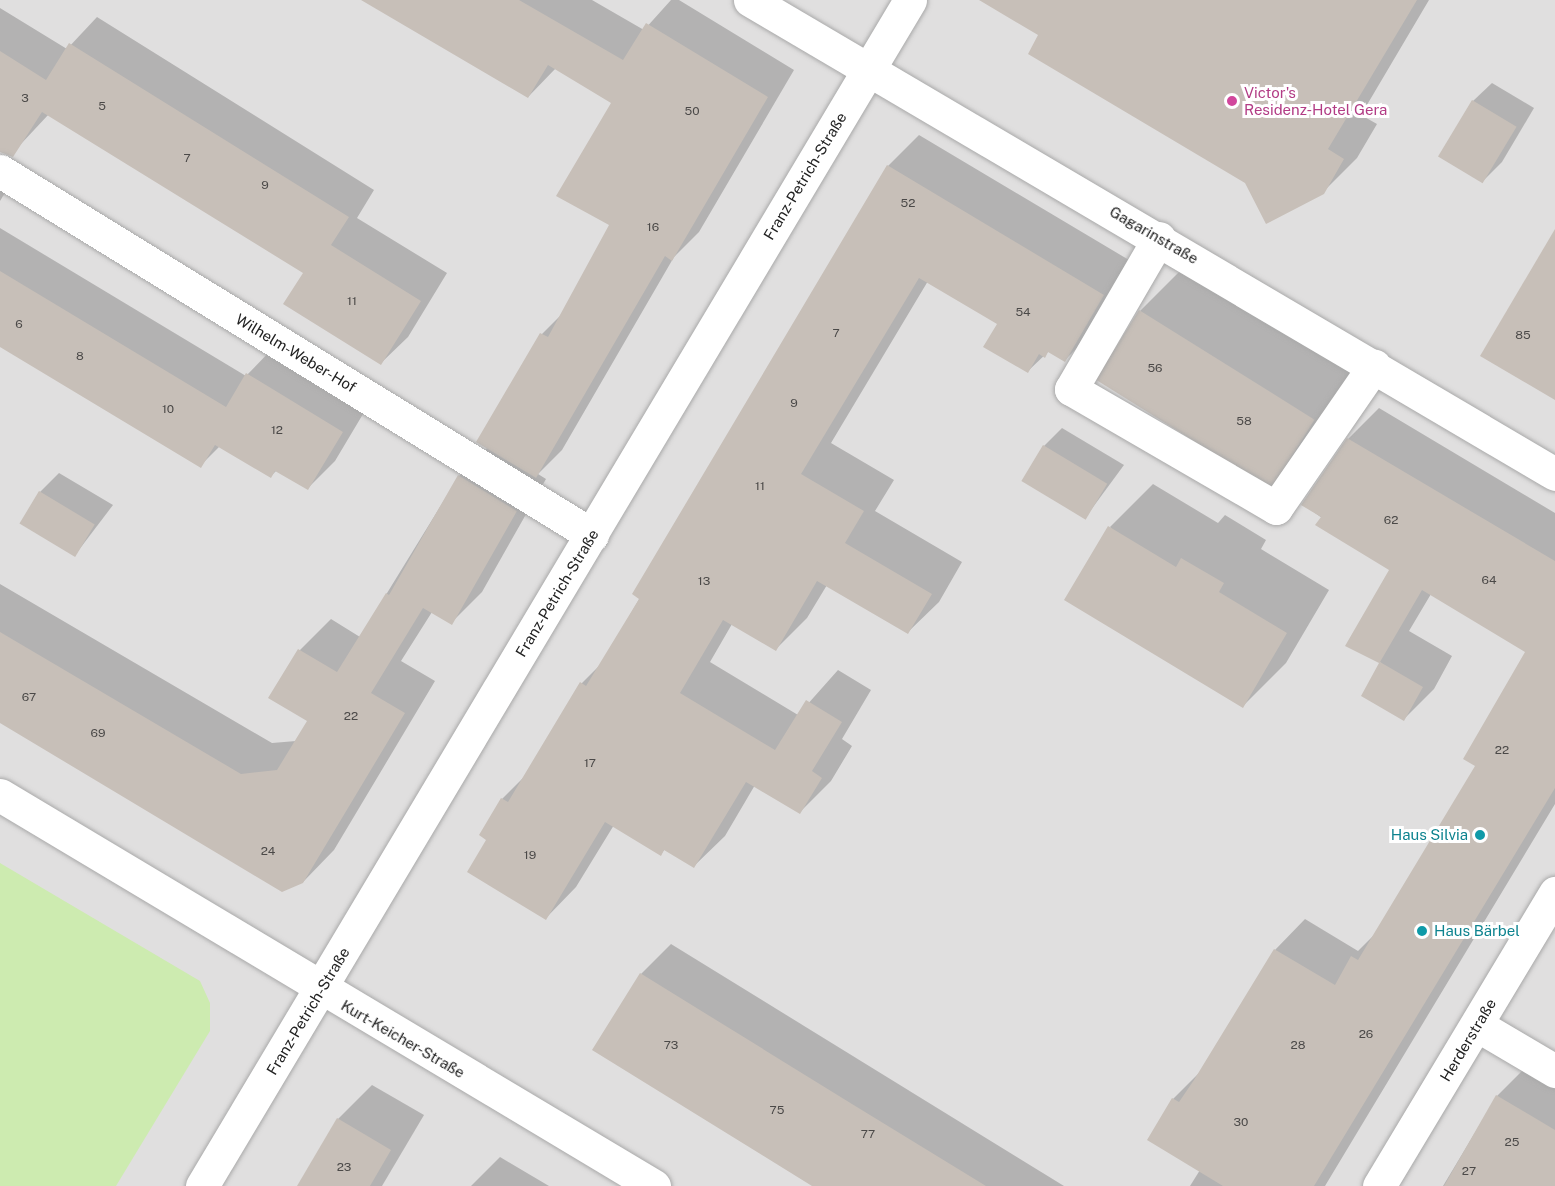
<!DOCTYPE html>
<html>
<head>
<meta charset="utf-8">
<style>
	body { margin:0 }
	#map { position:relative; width:1555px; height:1186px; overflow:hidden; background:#f2efe9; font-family:"Public Sans",sans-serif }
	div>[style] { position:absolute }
	.residential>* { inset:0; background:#e0dfdf; transform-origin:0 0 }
	.grass>* { inset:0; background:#cdebb0 }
	.shadow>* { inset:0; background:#0003 }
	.building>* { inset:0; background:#c7bfb8; transform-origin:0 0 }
	.roads { filter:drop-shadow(0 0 2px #a9a9a9) drop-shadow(0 0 2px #a9a9a9) }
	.minor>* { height:33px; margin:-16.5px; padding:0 16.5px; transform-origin:16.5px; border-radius:16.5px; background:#fff }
	.dots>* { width:16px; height:16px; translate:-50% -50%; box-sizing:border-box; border:3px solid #fff; border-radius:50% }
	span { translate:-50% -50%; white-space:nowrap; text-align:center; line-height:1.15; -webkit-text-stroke:6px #fff; paint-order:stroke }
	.number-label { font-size:12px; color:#4b4948 }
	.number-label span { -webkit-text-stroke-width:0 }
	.hotel-label { font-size:15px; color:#b23c85 }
	.left { translate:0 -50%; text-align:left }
	.street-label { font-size:15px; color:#222 }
	.culture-label { font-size:15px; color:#0d838f }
	.right { translate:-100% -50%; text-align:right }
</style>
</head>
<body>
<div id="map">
	<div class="residential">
		<i style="left:0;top:0;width:1555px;height:1186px"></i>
	</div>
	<div class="grass">
		<i style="clip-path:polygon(0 863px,200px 981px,210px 1003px,210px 1031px,116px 1186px,0 1186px)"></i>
	</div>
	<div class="shadow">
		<i style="clip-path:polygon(364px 0,592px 0,644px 30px,671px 0,679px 0,794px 70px,699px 232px,674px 257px,562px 450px,538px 474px,546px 479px,482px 592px,451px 623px,432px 612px,401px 661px,435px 681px,334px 850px,303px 882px,0 720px,0 584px,272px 743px,296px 741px,309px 720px,300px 650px,331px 619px,360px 637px,459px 476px,488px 447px,542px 334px,564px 312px,611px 225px,613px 103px,556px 68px,528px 97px)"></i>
		<i style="clip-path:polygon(1012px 0,1429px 0,1361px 115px,1377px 124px,1357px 158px,1322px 193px,1246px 182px,1040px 35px)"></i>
		<i style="clip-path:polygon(0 8px,67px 49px,97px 17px,374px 190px,357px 218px,447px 273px,408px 337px,381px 363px,305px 272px,49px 114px,20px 145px,0 133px)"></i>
		<i style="clip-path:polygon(1492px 83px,1534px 108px,1502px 162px,1483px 181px,1473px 101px)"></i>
		<i style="clip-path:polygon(919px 135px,1134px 263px,1096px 329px,1065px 360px,1049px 351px,1028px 371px,999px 323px,928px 281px,831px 443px,894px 480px,875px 511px,962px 562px,939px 602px,908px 632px,827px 585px,807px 618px,776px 649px,732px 624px,710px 662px,798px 715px,838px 670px,871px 690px,842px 739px,852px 746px,831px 781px,800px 812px,755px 785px,725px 836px,694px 866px,665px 849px,661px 854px,614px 825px,576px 887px,546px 918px,488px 839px,502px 799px,525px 776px,582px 683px,603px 662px,888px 166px)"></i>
		<i style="clip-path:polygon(0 184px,8px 188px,0 201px)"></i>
		<i style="clip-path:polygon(0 228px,246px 376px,274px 347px,369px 404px,335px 461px,308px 488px,277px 470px,271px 476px,220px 446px,200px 466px,0 345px)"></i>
		<i style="clip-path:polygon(1183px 268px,1357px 375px,1314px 438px,1270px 481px,1140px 311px)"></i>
		<i style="clip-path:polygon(1379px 408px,1555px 513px,1555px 804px,1325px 1186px,1190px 1186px,1200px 1170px,1173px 1099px,1202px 1070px,1275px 950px,1305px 919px,1358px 951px,1376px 933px,1477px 765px,1527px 652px,1431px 594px,1409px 631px,1452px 656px,1434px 689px,1404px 719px,1363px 695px,1381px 663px,1347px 646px,1391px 569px,1303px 504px,1348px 439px)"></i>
		<i style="clip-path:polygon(1062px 428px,1124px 465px,1085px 518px,1044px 446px)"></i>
		<i style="clip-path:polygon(59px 473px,113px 505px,75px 555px,40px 492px)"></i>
		<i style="clip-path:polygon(1153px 484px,1218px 523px,1225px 515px,1266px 540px,1261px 549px,1329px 590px,1286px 663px,1243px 706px,1110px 527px)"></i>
		<i style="clip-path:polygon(671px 944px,1064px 1186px,814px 1186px,641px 974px)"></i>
		<i style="clip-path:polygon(1524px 1069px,1555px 1087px,1555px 1186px,1443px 1186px,1497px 1096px)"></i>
		<i style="clip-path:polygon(372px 1085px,424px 1115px,382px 1186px,299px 1186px,338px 1119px)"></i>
		<i style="clip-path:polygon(500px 1157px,549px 1186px,471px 1186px)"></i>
	</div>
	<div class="building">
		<i style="clip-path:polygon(361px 0,519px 0,623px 60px,646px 23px,768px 97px,672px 261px,665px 256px,536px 478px,476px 442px,540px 333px,548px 337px,609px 225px,556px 196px,611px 103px,548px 65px,528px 98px)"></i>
		<i style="clip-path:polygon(979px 0,1417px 0,1328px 149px,1344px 159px,1324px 194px,1266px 224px,1245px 183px,1028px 54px,1038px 35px)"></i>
		<i style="clip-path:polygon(69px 43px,349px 217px,331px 245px,421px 301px,381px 365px,283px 304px,303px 273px,42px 112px,13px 157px,0 152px,0 51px,46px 80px)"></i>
		<i style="left:1472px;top:100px;width:52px;height:66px;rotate:31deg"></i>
		<i style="clip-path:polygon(887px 165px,1104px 295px,1065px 362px,1048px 352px,1045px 358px,1039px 354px,1028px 373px,983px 347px,997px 324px,919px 278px,801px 474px,864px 511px,845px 543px,932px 594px,908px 634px,817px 581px,776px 651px,723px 620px,680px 693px,775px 750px,806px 700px,842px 722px,812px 771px,822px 778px,800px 814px,746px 782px,694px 868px,664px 850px,661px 856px,605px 822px,546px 920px,467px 872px,486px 840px,479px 835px,501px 798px,508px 802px,580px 682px,586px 686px,639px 599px,632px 594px)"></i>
		<i style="clip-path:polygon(1555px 229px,1555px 400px,1480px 356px)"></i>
		<i style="clip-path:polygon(0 271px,226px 407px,246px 373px,343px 432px,308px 490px,275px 471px,271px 478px,215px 445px,201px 468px,0 347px)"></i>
		<i style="left:1139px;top:310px;width:207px;height:82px;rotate:32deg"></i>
		<i style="clip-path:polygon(1347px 438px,1555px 561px,1555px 788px,1314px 1186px,1223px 1186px,1147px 1140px,1172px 1098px,1179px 1102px,1194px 1080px,1274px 949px,1335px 985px,1351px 956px,1358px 960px,1475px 766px,1463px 759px,1525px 652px,1422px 590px,1380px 662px,1423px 687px,1404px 721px,1361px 696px,1379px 663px,1345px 646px,1389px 570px,1315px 525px,1321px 517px,1301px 505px)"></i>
		<i style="left:1043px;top:445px;width:75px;height:42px;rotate:31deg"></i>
		<i style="clip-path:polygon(458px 475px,517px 511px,452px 625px,423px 608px,371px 693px,405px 713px,303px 883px,282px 892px,0 723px,0 632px,241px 774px,277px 770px,307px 721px,268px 698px,298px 649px,337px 672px,386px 593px,389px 595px)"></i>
		<i style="left:39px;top:491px;width:65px;height:38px;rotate:31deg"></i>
		<i style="clip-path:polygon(1108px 526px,1176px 567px,1181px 558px,1224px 583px,1219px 592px,1287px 633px,1243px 708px,1064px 600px)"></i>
		<i style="clip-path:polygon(640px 973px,852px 1104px,986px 1186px,812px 1186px,592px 1050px)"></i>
		<i style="clip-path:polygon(1496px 1095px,1555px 1130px,1555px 1186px,1444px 1186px)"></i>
		<i style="clip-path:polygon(337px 1118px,391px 1150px,370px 1186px,297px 1186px)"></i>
	</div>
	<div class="roads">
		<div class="minor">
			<i style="left:750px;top:0;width:934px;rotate:30.49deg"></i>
			<i style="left:0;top:171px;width:695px;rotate:31.59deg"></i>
			<i style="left:1159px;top:238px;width:175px;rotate:120.2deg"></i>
			<i style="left:1071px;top:389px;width:237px;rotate:30.1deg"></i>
			<i style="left:1276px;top:508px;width:173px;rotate:-55.4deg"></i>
			<i style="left:0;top:795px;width:762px;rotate:30.87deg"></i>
			<i style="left:1477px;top:1025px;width:91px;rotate:30.5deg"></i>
			<i style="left:202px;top:1186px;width:1381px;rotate:-59.16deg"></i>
			<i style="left:1379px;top:1186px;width:342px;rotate:-59deg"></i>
		</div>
	</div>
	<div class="dots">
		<i style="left:1232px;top:101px;background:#d1479c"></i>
		<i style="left:1480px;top:835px;background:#0f9aa8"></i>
		<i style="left:1422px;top:931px;background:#0f9aa8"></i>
	</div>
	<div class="number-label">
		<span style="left:25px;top:99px">3</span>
		<span style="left:102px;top:107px">5</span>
		<span style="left:692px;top:112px">50</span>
		<span style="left:187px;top:159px">7</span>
		<span style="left:265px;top:186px">9</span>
		<span style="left:908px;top:204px">52</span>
		<span style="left:653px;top:228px">16</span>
		<span style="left:352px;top:302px">11</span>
		<span style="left:1023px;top:313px">54</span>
		<span style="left:19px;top:325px">6</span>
		<span style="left:836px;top:334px">7</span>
		<span style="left:1523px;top:336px">85</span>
		<span style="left:80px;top:357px">8</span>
		<span style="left:1155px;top:369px">56</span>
		<span style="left:794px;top:404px">9</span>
		<span style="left:168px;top:410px">10</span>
		<span style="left:1244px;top:422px">58</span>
		<span style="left:277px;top:431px">12</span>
		<span style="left:760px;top:487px">11</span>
		<span style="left:1391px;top:521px">62</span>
		<span style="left:1489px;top:581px">64</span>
		<span style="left:704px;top:582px">13</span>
		<span style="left:29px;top:698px">67</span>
		<span style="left:351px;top:717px">22</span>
		<span style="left:98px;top:734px">69</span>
		<span style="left:1502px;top:751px">22</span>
		<span style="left:590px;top:764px">17</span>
		<span style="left:268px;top:852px">24</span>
		<span style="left:530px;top:856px">19</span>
		<span style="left:1366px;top:1035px">26</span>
		<span style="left:671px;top:1046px">73</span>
		<span style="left:1298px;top:1046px">28</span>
		<span style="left:777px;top:1111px">75</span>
		<span style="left:1241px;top:1123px">30</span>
		<span style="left:868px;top:1135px">77</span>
		<span style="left:1512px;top:1143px">25</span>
		<span style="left:344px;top:1168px">23</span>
		<span style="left:1469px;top:1172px">27</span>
	</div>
	<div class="hotel-label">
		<span class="left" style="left:1244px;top:101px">Victor's<br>Residenz-Hotel Gera</span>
	</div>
	<div class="street-label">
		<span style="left:805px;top:176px;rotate:-59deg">Franz-Petrich-Straße</span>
		<span style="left:1154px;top:235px;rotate:30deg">Gagarinstraße</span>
		<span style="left:296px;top:353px;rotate:31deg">Wilhelm-Weber-Hof</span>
		<span style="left:557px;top:593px;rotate:-59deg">Franz-Petrich-Straße</span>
		<span style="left:308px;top:1011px;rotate:-59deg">Franz-Petrich-Straße</span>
		<span style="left:403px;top:1039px;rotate:30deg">Kurt-Keicher-Straße</span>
		<span style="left:1468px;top:1040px;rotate:-59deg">Herderstraße</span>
	</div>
	<div class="culture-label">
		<span class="right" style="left:1468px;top:835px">Haus Silvia</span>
		<span class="left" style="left:1434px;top:931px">Haus Bärbel</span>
	</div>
</div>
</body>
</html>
